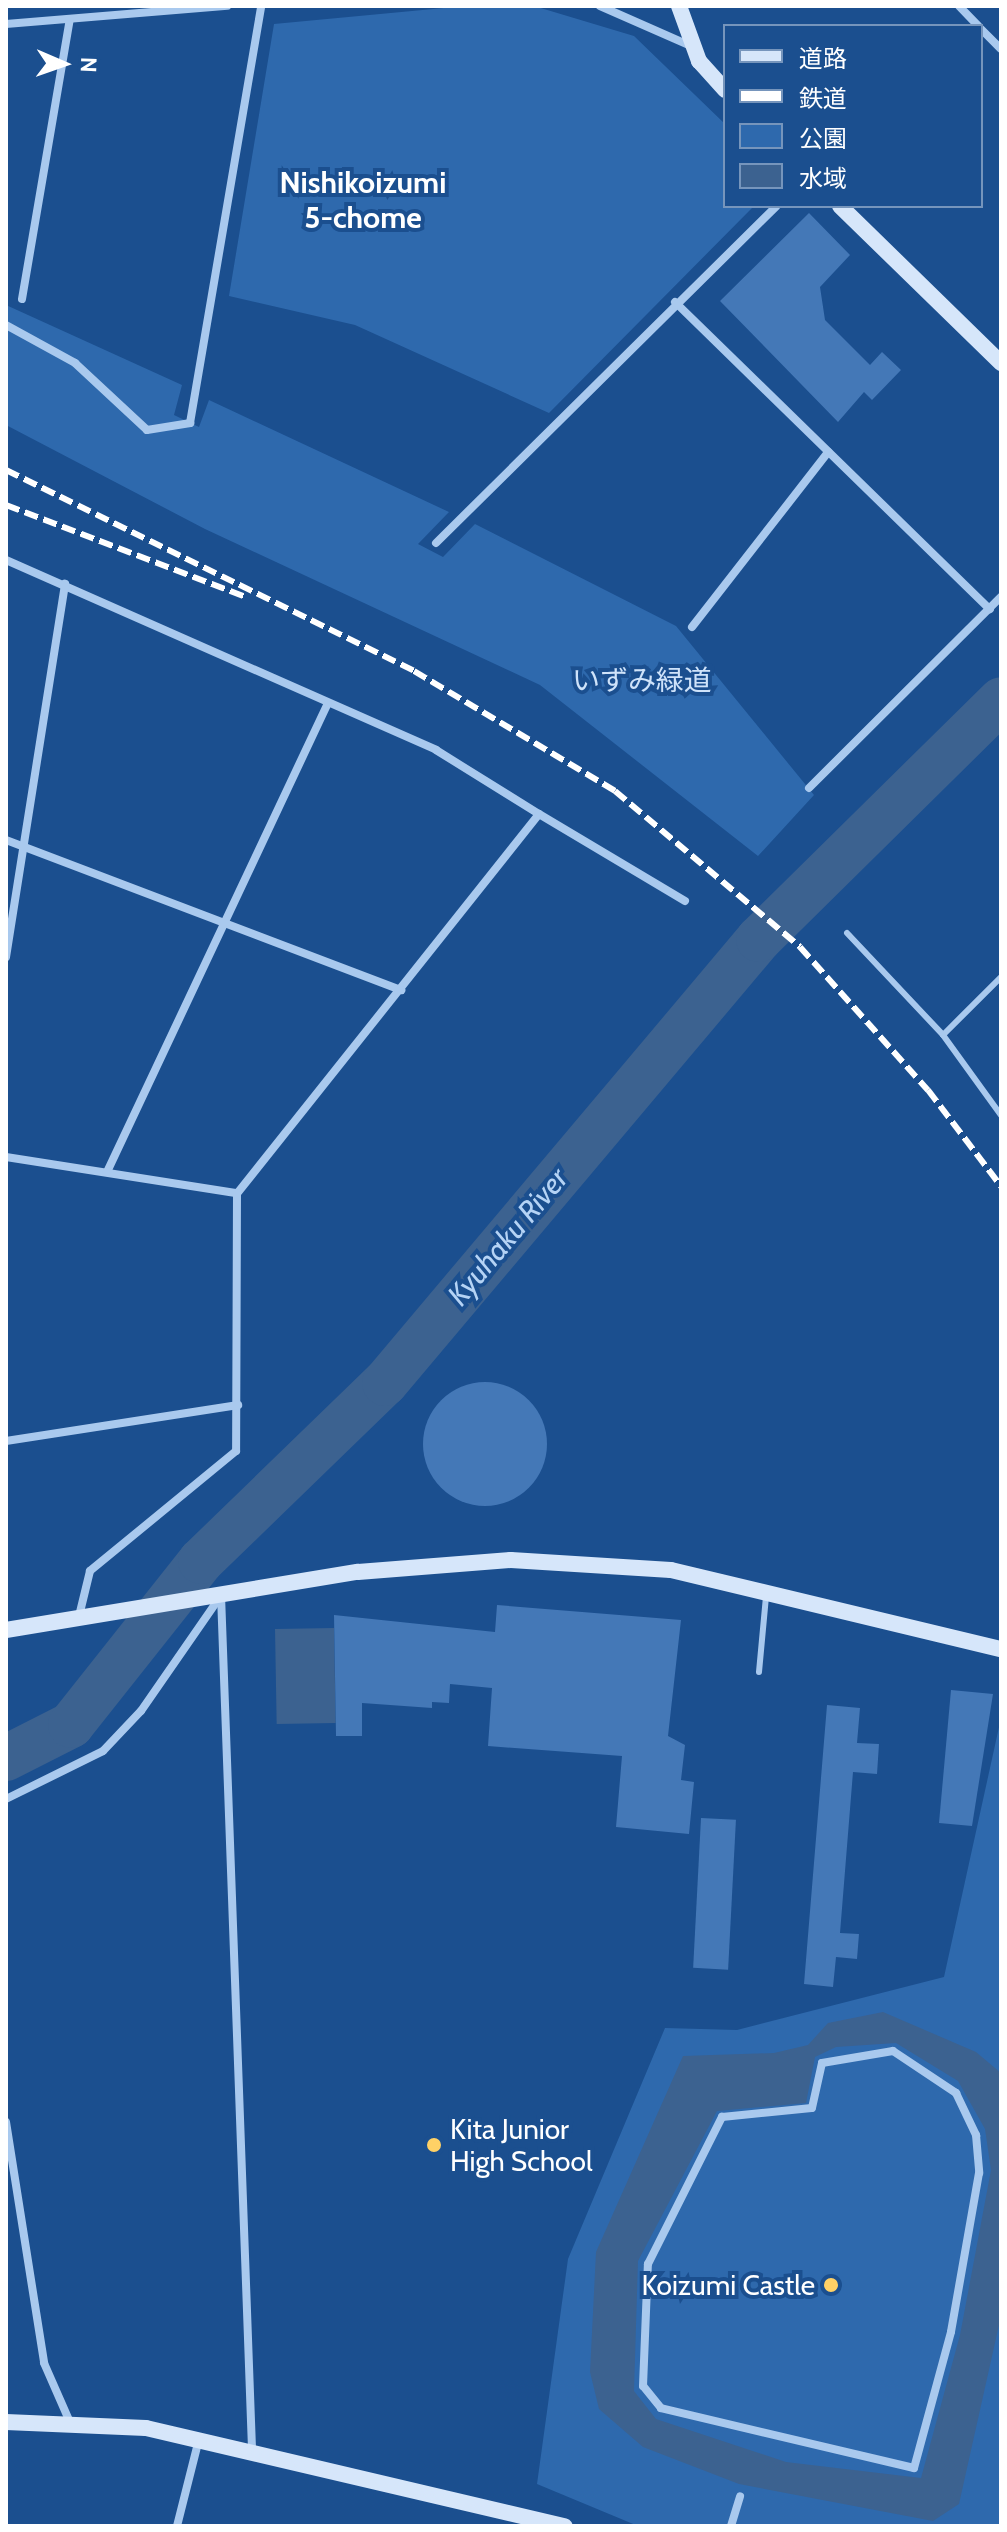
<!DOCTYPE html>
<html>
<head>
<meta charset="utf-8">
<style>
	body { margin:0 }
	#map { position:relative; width:1007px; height:2532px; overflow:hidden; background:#1b4f8f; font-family:Cabin,"Noto Sans JP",sans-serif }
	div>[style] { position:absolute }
	.green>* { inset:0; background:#2e69ad }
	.water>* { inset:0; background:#3c6290; transform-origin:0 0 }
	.river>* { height:46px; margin:-23px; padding:0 23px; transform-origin:23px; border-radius:23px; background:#3c6290 }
	.building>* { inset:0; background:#4478b7; transform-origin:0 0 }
	.round { border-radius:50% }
	.lane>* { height:6px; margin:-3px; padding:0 3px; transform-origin:3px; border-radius:3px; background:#a9c9ee }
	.street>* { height:8px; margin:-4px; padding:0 4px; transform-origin:4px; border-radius:4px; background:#a9c9ee }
	.secondary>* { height:16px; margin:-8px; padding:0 8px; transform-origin:8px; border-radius:8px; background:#d6e6fa }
	.rail>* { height:6px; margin-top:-3px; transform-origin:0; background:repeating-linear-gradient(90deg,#fff 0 14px,transparent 0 20px) }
	.dots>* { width:22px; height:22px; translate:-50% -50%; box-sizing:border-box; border:4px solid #1b4f8f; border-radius:50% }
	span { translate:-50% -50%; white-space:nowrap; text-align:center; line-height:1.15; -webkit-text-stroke:8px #1b4f8f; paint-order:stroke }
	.park-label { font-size:28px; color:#cfe3fa }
	.poi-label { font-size:28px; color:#fff }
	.left { translate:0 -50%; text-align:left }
	.right { translate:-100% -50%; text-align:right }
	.neighbourhood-label { font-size:30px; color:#fff; font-weight:700 }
	.water-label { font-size:30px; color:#b5d3f5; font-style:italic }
	.frame { position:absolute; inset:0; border:8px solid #fff; pointer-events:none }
	.legend { position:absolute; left:723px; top:24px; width:260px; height:184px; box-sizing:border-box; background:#1b4f8f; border:2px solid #7695bc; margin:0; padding:10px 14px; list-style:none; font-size:24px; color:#fff }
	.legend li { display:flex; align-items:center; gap:16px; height:40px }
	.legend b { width:40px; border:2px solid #7695bc }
	.north { position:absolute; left:24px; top:24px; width:80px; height:80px; -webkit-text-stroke:6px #1b4f8f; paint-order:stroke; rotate:92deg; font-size:22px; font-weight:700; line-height:32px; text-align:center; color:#fff }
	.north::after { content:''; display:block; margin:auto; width:28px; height:36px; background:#fff; clip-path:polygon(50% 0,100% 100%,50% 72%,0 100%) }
</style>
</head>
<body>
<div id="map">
	<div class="green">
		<i style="clip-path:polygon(465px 6px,534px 6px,634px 36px,725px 124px,725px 206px,754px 206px,549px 413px,355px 325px,229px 296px,274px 24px)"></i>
		<i style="clip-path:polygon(6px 305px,182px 385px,174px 415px,199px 427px,209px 400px,449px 512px,418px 544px,443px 557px,475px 524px,676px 626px,814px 795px,758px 856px,540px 685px,205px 529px,6px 425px)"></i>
		<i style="clip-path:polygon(1001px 1718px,1001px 2526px,638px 2526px,537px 2484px,568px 2259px,665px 2028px,737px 2030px,944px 1977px)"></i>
	</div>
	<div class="water">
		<i style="left:334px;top:1628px;width:95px;height:59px;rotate:89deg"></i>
		<i style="clip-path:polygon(evenodd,883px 2012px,976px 2052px,1001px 2073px,1001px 2316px,959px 2504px,933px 2521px,739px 2484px,643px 2447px,599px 2409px,590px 2372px,596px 2252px,683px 2056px,774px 2053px,808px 2045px,828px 2023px,883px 2012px,896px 2043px,958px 2081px,985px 2129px,991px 2170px,960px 2335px,921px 2478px,786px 2462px,656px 2419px,634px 2391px,638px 2261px,717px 2111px,806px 2103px,815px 2057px,836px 2047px,896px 2043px)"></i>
	</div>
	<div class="river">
		<i style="left:6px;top:1758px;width:73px;rotate:-26.9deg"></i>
		<i style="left:71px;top:1725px;width:209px;rotate:-51.6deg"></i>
		<i style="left:201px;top:1561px;width:256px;rotate:-44.1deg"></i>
		<i style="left:385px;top:1383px;width:581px;rotate:-49.89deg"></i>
		<i style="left:759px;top:939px;width:340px;rotate:-44.6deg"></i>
	</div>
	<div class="building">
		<i style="clip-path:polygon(809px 213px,850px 255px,820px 287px,825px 320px,870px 365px,882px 352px,901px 370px,872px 400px,864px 392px,838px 422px,720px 301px)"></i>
		<i class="round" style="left:423px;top:1382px;width:124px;height:124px"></i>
		<i style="clip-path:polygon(497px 1605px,681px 1620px,668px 1736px,685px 1745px,681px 1780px,694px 1782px,689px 1834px,616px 1827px,622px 1756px,488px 1746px,492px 1688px,450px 1684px,449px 1703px,432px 1702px,432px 1708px,362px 1703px,362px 1736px,336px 1736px,334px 1615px,495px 1632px)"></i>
		<i style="clip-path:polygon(951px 1690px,993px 1694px,972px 1826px,939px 1823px)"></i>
		<i style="clip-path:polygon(827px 1705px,860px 1708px,857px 1743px,879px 1744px,877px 1774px,853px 1772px,840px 1933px,859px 1934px,857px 1959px,836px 1957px,833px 1987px,804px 1984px)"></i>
		<i style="left:701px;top:1818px;width:35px;height:150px;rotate:3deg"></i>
	</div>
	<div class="lane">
		<i style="left:847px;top:933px;width:140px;rotate:46.7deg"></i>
		<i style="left:943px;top:1035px;width:99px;rotate:54.1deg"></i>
		<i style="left:943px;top:1035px;width:82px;rotate:-45deg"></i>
		<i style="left:759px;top:1672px;width:76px;rotate:-84.7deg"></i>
	</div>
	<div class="street">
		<i style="left:600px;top:6px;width:99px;rotate:23.7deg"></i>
		<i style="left:959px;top:6px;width:28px;rotate:46deg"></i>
		<i style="left:6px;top:24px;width:222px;rotate:-4.7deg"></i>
		<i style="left:981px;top:29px;width:28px;rotate:45deg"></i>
		<i style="left:22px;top:299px;width:284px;rotate:-80.3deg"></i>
		<i style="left:675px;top:302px;width:440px;rotate:44.3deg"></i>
		<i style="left:6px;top:325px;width:79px;rotate:28.8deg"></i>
		<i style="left:75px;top:363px;width:98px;rotate:42.9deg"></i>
		<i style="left:147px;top:430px;width:44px;rotate:-9.2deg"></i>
		<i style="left:190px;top:423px;width:423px;rotate:-80.3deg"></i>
		<i style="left:436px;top:543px;width:479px;rotate:-44.7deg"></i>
		<i style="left:6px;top:560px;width:470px;rotate:23.8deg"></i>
		<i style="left:436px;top:750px;width:121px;rotate:31.9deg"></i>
		<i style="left:539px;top:814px;width:485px;rotate:128.5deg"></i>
		<i style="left:237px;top:1193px;width:258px;rotate:90.2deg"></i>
		<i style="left:236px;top:1451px;width:189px;rotate:140.6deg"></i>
		<i style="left:90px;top:1571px;width:46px;rotate:103.7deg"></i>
		<i style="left:692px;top:627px;width:222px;rotate:-52.1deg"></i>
		<i style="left:809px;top:788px;width:271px;rotate:-44.9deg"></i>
		<i style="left:539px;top:814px;width:170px;rotate:30.8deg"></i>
		<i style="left:6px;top:840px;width:423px;rotate:20.8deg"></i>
		<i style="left:6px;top:957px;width:378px;rotate:-81deg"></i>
		<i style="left:6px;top:1157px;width:234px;rotate:8.9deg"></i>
		<i style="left:107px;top:1172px;width:518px;rotate:-64.77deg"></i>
		<i style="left:6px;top:1441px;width:235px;rotate:-8.8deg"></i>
		<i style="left:221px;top:1595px;width:856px;rotate:87.92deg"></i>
		<i style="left:6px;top:1799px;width:108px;rotate:-26.3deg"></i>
		<i style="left:103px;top:1751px;width:55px;rotate:-46.5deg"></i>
		<i style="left:141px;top:1711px;width:139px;rotate:-55.3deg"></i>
		<i style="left:893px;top:2051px;width:76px;rotate:33.7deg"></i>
		<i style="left:956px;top:2093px;width:47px;rotate:64.5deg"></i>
		<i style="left:976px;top:2135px;width:38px;rotate:85deg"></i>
		<i style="left:979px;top:2173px;width:161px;rotate:100deg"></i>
		<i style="left:951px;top:2332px;width:141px;rotate:105.2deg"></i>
		<i style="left:914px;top:2468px;width:260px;rotate:-166.7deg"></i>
		<i style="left:661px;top:2408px;width:28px;rotate:-129deg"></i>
		<i style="left:643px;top:2386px;width:122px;rotate:-87.7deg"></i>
		<i style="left:648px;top:2264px;width:165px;rotate:-63.3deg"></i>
		<i style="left:722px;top:2117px;width:90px;rotate:-5.7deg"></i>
		<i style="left:812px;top:2108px;width:46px;rotate:-77.5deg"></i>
		<i style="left:822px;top:2063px;width:72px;rotate:-9.6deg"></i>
		<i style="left:6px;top:2122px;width:244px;rotate:81deg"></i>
		<i style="left:44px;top:2363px;width:62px;rotate:66.3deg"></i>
		<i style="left:177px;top:2526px;width:90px;rotate:-75.8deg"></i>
		<i style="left:731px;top:2526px;width:31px;rotate:-73deg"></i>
	</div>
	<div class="secondary">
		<i style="left:679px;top:6px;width:59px;rotate:70deg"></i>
		<i style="left:699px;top:61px;width:39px;rotate:48deg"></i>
		<i style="left:840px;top:206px;width:225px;rotate:44.3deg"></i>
		<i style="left:6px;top:1630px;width:357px;rotate:-9.4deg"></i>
		<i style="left:358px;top:1572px;width:153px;rotate:-4.5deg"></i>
		<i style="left:511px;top:1560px;width:160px;rotate:3.6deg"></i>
		<i style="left:671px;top:1570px;width:339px;rotate:13.5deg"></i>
		<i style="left:6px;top:2422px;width:140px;rotate:2.5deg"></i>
		<i style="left:146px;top:2428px;width:430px;rotate:13.2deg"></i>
	</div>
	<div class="rail">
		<i style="left:6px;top:470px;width:455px;rotate:26.2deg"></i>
		<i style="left:414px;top:671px;width:234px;rotate:30.8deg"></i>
		<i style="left:615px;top:791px;width:242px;rotate:40.1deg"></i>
		<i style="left:800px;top:947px;width:192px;rotate:48.2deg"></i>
		<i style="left:928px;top:1090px;width:121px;rotate:52.8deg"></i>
		<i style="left:6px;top:505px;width:259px;rotate:21deg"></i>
	</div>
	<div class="dots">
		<i style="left:434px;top:2145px;background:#ffd166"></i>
		<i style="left:831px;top:2285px;background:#ffd166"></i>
	</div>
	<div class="park-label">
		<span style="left:642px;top:680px">いずみ緑道</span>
	</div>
	<div class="poi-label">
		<span class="left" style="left:450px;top:2145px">Kita Junior<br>High School</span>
		<span class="right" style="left:815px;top:2285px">Koizumi Castle</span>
	</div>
	<div class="neighbourhood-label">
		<span style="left:363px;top:200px">Nishikoizumi<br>5-chome</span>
	</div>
	<div class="water-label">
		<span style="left:508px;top:1237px;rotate:-50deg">Kyuhaku River</span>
	</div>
	<div class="frame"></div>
	<ul class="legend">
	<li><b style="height:10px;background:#d6e6fa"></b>道路</li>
	<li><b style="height:10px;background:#fff"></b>鉄道</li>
	<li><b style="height:22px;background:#2e69ad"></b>公園</li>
	<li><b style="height:22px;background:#3c6290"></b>水域</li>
	</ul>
	<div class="north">N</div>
</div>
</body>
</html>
